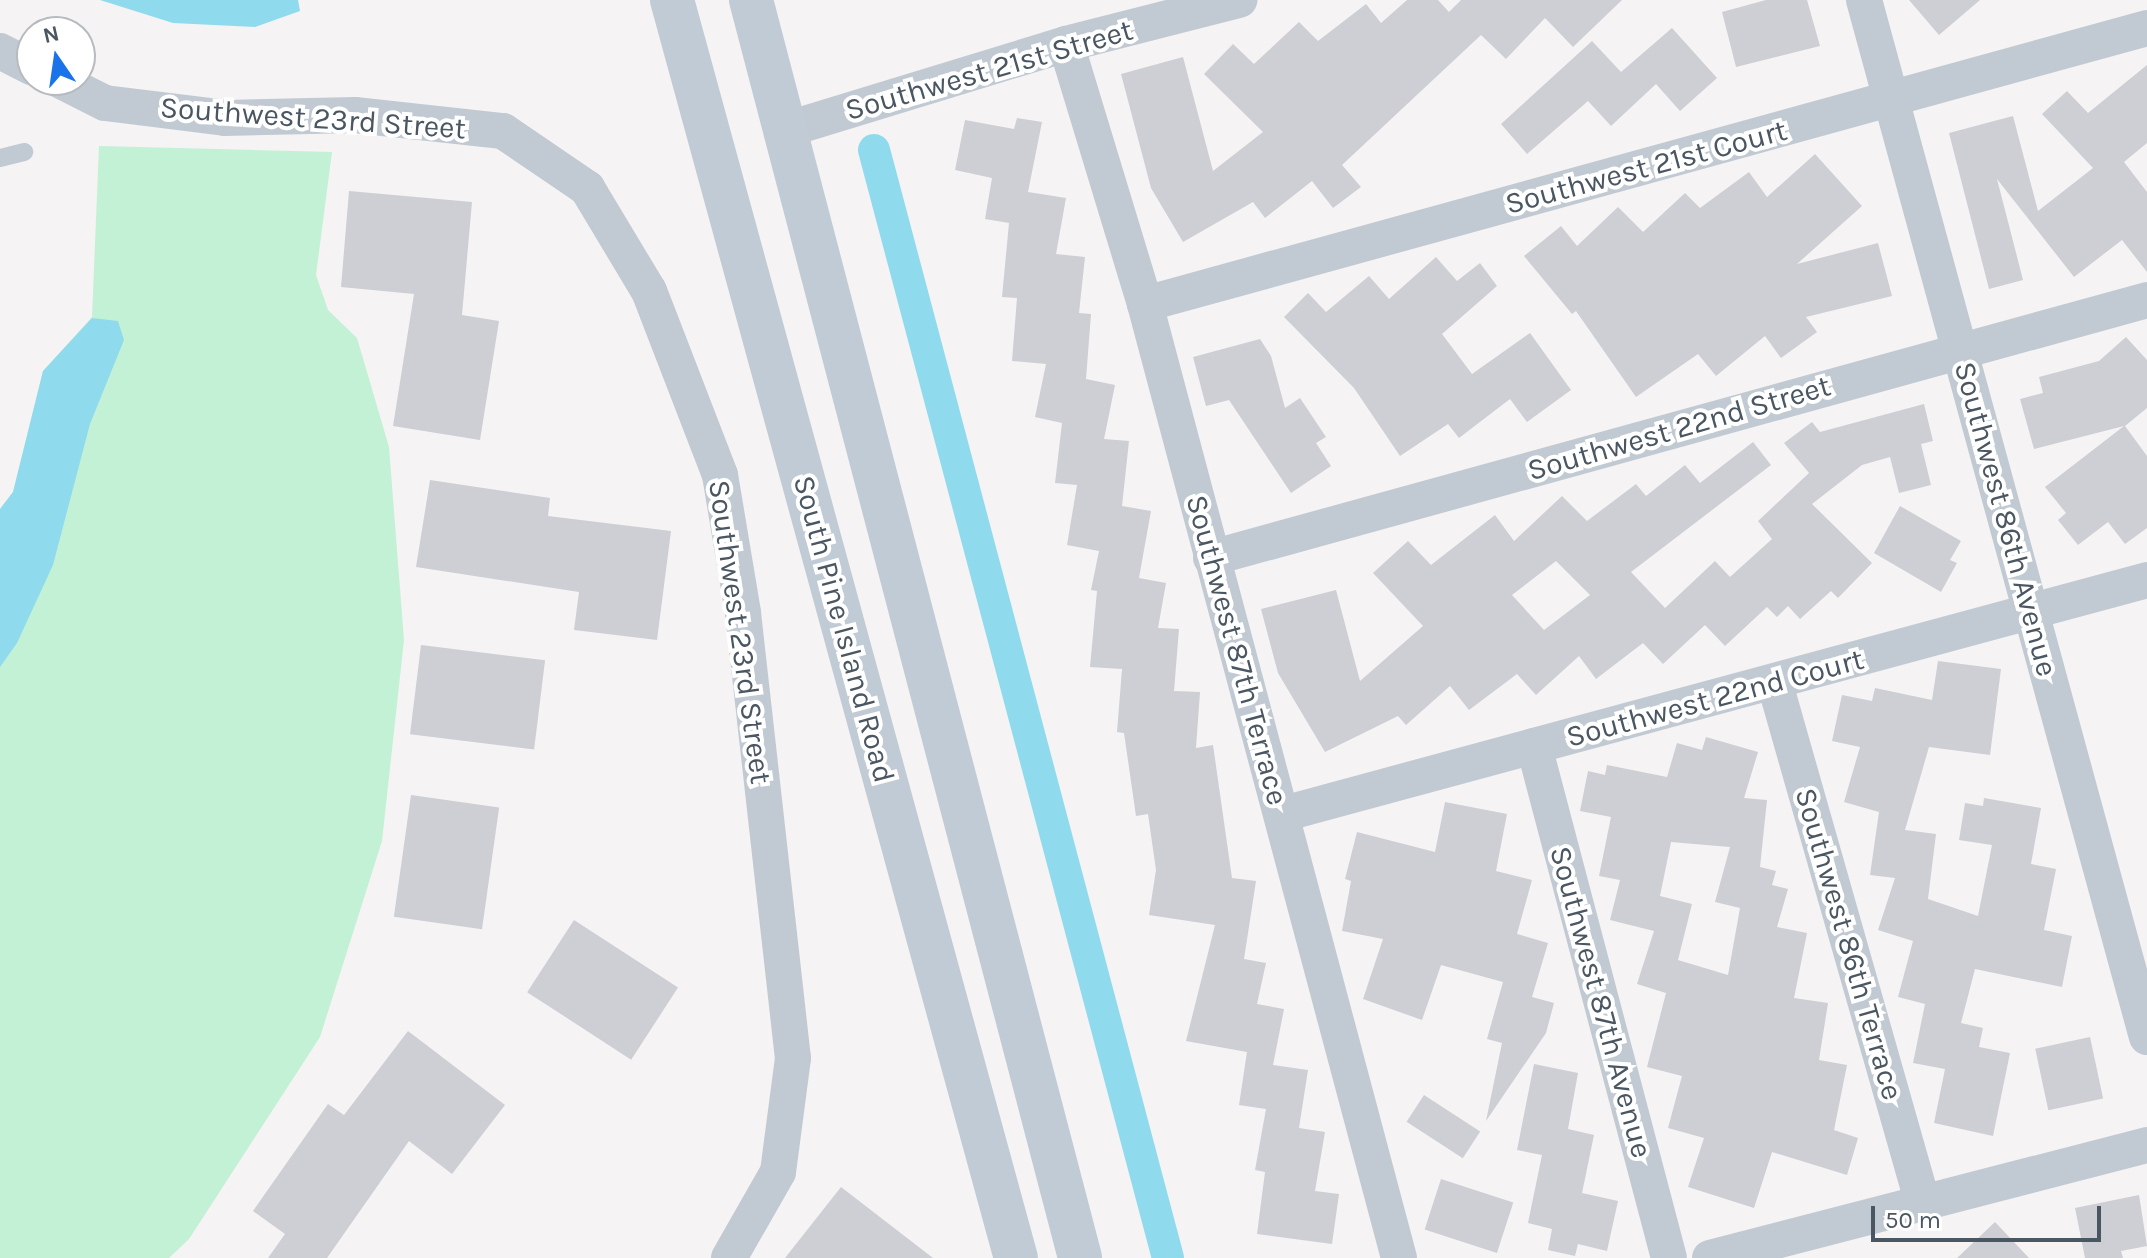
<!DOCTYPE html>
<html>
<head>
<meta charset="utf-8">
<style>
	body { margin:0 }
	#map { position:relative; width:2147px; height:1258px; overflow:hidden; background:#f5f3f3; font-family:Karla,sans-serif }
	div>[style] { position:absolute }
	.green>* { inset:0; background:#c3f1d5 }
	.water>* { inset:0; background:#90daee }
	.canal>* { height:32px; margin:-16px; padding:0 16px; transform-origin:16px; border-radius:16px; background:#90daee }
	.building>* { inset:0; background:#cdcfd5; transform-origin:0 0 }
	.lane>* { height:18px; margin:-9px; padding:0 9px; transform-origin:9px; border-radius:9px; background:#c1cad2 }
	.street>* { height:36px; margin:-18px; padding:0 18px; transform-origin:18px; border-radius:18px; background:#c1cad2 }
	.secondary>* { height:44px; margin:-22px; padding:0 22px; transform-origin:22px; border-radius:22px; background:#c1cbd6 }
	span { translate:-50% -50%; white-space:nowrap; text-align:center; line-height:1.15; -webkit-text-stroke:8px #fff; paint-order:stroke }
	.street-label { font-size:30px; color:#4a5661 }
	.north { position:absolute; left:16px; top:16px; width:80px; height:80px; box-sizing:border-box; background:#fff; border:2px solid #b7bbc0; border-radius:50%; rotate:347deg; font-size:22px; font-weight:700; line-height:32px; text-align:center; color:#4a5661 }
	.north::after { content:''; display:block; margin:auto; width:28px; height:36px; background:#1a73e8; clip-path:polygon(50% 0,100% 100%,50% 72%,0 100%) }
	.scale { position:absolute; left:1871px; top:1206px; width:230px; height:36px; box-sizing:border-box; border:4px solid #4a5661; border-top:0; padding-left:10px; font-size:24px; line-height:28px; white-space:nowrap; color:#4a5661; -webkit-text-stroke:6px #fff; paint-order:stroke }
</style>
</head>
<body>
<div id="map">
	<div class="green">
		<i style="clip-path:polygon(99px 146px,332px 152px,316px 275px,328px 310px,357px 338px,389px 447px,404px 640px,382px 841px,320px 1037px,189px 1239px,169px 1258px,0 1258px,0 509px,13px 492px,43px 371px,92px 317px)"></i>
	</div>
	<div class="water">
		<i style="clip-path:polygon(100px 0,298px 0,300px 11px,255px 27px,173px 23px)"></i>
		<i style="clip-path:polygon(92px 318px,118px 321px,124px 340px,90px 424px,53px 565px,17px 643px,0 667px,0 509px,13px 492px,43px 371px)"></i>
	</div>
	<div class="canal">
		<i style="left:874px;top:150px;width:1146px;rotate:75.14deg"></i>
	</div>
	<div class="building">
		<i style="clip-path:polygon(1407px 0,1438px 0,1449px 12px,1461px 0,1622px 0,1573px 47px,1545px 18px,1506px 59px,1481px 35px,1342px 165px,1361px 187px,1333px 208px,1312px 181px,1265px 218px,1253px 202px,1183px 242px,1151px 188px,1121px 74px,1183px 57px,1213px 171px,1263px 132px,1204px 74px,1233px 44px,1254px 64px,1299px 22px,1318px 41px,1366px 4px,1381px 23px)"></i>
		<i style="clip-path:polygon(1766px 0,1807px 0,1820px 46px,1736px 67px,1722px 12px)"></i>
		<i style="clip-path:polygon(1909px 0,1980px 0,1939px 35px)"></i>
		<i style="clip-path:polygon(1672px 28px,1717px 78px,1680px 111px,1656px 84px,1611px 126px,1588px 101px,1527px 154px,1501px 124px,1592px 41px,1621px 72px)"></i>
		<i style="clip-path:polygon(2147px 65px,2147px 143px,2124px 162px,2147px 192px,2147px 272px,2122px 240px,2074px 277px,1997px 179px,2023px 280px,1989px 289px,1949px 133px,2013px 116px,2038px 211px,2093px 168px,2042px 114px,2067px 91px,2088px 113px)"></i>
		<i style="clip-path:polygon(1017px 118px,1042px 122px,1028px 192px,1066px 198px,1056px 254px,1085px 257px,1079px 313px,1091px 314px,1086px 379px,1115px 385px,1104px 439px,1129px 441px,1122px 506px,1151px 511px,1139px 578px,1166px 583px,1158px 628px,1179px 629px,1174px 691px,1200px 692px,1196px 748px,1213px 745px,1232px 878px,1256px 881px,1244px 959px,1266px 963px,1257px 1004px,1284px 1009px,1273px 1065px,1308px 1070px,1299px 1128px,1325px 1132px,1315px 1191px,1339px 1194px,1332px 1244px,1257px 1234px,1265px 1172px,1255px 1170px,1266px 1109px,1239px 1105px,1247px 1052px,1186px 1041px,1215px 925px,1149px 915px,1156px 870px,1148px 814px,1136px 816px,1124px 733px,1117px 732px,1122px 669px,1090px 667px,1097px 591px,1091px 590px,1099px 551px,1067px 545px,1077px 485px,1055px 483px,1062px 423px,1035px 417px,1046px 364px,1012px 361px,1017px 298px,1002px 297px,1009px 223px,985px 219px,992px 178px,955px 170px,965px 120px,1014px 129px)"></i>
		<i style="clip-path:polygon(1815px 154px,1862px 206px,1797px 264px,1878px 243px,1892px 296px,1806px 317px,1817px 332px,1781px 358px,1765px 336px,1716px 376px,1698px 354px,1636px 397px,1576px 311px,1572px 314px,1524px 256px,1561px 226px,1577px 246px,1618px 207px,1643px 232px,1685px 193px,1700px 208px,1749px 172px,1767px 197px)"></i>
		<i style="clip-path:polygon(349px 191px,472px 202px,462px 315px,499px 321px,480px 440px,393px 426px,414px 294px,341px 287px)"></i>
		<i style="clip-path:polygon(1436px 257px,1457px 281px,1480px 263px,1497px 286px,1442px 334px,1472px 374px,1530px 333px,1571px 390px,1527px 422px,1510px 399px,1459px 438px,1448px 424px,1400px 456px,1354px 388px,1284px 317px,1308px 293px,1326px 312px,1369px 276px,1389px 299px)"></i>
		<i style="clip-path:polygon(2126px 337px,2147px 360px,2147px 408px,2125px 426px,2147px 456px,2147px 528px,2125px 544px,2108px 522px,2078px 545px,2058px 520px,2066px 513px,2045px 487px,2124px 426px,2034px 449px,2020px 399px,2043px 393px,2039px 377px,2099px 361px)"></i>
		<i style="clip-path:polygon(1260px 339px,1271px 356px,1285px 408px,1300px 398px,1326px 437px,1316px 443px,1331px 466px,1291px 493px,1229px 400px,1206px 406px,1193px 357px)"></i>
		<i style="clip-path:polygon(evenodd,1924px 404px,1933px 441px,1921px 444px,1931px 485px,1899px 493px,1890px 457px,1862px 465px,1812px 504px,1872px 563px,1838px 598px,1831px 591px,1800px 619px,1788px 606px,1777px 617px,1767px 607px,1725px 646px,1705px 625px,1663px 664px,1643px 643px,1596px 679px,1579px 656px,1536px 695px,1517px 674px,1469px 710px,1450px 686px,1406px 725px,1398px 716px,1325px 752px,1278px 673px,1261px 609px,1336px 590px,1360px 681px,1423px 626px,1373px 573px,1408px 541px,1431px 565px,1495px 515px,1514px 541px,1562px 496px,1587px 521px,1636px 484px,1646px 496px,1685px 465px,1700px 483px,1753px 442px,1771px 465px,1631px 572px,1665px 608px,1715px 561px,1730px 577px,1772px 539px,1758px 521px,1809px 473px,1784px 443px,1812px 422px,1820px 432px,1924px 404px,1556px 561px,1590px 595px,1544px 630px,1512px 595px,1556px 561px)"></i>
		<i style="clip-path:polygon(430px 480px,550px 498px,548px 516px,671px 531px,657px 640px,574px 630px,579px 592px,416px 567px)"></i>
		<i style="clip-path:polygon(1900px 506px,1961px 541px,1950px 560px,1957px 563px,1941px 592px,1874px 553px)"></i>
		<i style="left:421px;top:645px;width:125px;height:90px;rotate:7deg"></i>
		<i style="clip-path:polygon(1938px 661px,2001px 669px,1990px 755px,1929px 747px,1905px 830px,1936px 834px,1928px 899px,1978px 916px,1992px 845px,1959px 840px,1965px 803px,1983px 806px,1984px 798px,2041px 808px,2031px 864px,2056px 869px,2044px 930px,2072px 936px,2062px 987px,1975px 969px,1961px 1023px,1983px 1028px,1979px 1047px,2010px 1053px,1993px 1136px,1934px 1123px,1945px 1069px,1913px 1063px,1925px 1004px,1898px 997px,1913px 941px,1878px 930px,1895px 878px,1870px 875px,1879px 812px,1844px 802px,1860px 747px,1832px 741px,1842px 695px,1872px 701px,1875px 688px,1932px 700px)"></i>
		<i style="clip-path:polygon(evenodd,1706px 737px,1758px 752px,1744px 798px,1767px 800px,1760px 867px,1776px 871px,1772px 885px,1788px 889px,1777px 927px,1807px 933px,1794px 998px,1828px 1003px,1819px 1060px,1847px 1065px,1834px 1130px,1858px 1138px,1847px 1175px,1772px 1152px,1754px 1208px,1688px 1187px,1704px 1138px,1668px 1128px,1682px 1076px,1647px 1067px,1666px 993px,1637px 984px,1654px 931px,1610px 920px,1620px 880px,1599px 876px,1611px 817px,1580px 811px,1588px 771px,1605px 775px,1607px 765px,1667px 777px,1677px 743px,1702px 750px,1706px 737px,1671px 842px,1730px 847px,1715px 902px,1740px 908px,1728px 975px,1678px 960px,1692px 904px,1660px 896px,1671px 842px)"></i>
		<i style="left:411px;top:795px;width:89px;height:123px;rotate:8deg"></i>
		<i style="clip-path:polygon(1445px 802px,1507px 814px,1496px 871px,1532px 880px,1517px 934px,1548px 943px,1532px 997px,1554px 1003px,1546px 1033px,1486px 1121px,1502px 1043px,1487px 1039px,1503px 982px,1441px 965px,1422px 1020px,1363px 999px,1383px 939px,1342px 931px,1351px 881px,1345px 879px,1357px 832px,1435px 852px)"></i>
		<i style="left:574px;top:920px;width:124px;height:86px;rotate:33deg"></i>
		<i style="clip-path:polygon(408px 1031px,505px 1105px,452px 1174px,409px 1141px,327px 1258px,268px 1258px,285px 1234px,253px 1211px,328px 1104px,344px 1115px)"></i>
		<i style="left:2090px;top:1037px;width:63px;height:56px;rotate:78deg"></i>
		<i style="clip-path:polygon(1534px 1064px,1578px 1073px,1568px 1129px,1594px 1135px,1582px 1193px,1618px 1201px,1607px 1251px,1578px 1244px,1575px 1256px,1548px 1250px,1552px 1229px,1528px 1223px,1542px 1155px,1517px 1150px)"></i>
		<i style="left:1424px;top:1095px;width:67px;height:32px;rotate:33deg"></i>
		<i style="left:1441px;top:1179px;width:76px;height:53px;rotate:18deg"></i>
		<i style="clip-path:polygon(841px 1187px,933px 1258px,785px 1258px)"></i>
		<i style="clip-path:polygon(2139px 1195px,2147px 1246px,2121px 1251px,2123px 1258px,2085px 1258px,2075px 1208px)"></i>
		<i style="clip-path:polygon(1995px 1222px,2029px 1258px,1957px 1258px)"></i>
	</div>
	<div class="lane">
		<i style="left:0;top:158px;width:25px;rotate:-14deg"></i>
	</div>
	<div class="street">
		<i style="left:1864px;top:0;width:1075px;rotate:74.74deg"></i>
		<i style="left:1066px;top:44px;width:272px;rotate:73.1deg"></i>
		<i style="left:1145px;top:304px;width:987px;rotate:75.09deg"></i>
		<i style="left:0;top:51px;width:36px;rotate:27deg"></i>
		<i style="left:59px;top:80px;width:51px;rotate:26.6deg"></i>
		<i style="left:105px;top:103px;width:121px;rotate:7.1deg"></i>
		<i style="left:225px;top:118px;width:130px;rotate:-1.3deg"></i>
		<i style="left:355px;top:115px;width:149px;rotate:6.2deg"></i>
		<i style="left:503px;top:131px;width:102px;rotate:34.2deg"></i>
		<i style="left:587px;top:188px;width:120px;rotate:59deg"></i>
		<i style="left:649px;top:291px;width:197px;rotate:68.9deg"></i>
		<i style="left:720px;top:475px;width:140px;rotate:80.5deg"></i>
		<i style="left:743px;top:613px;width:448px;rotate:83.6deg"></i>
		<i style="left:793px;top:1058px;width:115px;rotate:97.5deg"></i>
		<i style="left:778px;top:1172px;width:99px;rotate:119.7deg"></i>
		<i style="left:785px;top:130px;width:294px;rotate:-17deg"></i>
		<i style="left:1066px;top:44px;width:179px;rotate:-14.3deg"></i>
		<i style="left:1145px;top:304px;width:1039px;rotate:-15.4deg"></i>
		<i style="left:1211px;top:558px;width:971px;rotate:-15.41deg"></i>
		<i style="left:1775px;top:684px;width:541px;rotate:74.11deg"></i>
		<i style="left:1534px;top:746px;width:529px;rotate:75.23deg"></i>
		<i style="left:1283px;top:814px;width:895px;rotate:-15.15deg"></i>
		<i style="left:1710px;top:1258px;width:451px;rotate:-14.5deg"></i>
	</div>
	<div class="secondary">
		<i style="left:672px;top:0;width:1304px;rotate:74.71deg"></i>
		<i style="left:751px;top:0;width:1300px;rotate:75.34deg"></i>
	</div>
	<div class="street-label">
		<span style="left:989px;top:70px;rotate:-16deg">Southwest 21st Street</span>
		<span style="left:313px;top:118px;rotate:4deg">Southwest 23rd Street</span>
		<span style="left:1646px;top:167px;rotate:-15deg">Southwest 21st Court</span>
		<span style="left:1679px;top:428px;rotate:-16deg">Southwest 22nd Street</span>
		<span style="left:2006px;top:519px;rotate:75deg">Southwest 86th Avenue</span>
		<span style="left:844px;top:629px;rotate:75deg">South Pine Island Road</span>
		<span style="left:740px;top:632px;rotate:82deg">Southwest 23rd Street</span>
		<span style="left:1237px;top:650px;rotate:75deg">Southwest 87th Terrace</span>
		<span style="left:1715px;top:698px;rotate:-15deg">Southwest 22nd Court</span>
		<span style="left:1849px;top:944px;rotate:74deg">Southwest 86th Terrace</span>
		<span style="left:1601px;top:1002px;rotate:75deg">Southwest 87th Avenue</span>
	</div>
	<div class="north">N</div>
	<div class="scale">50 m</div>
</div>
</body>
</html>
